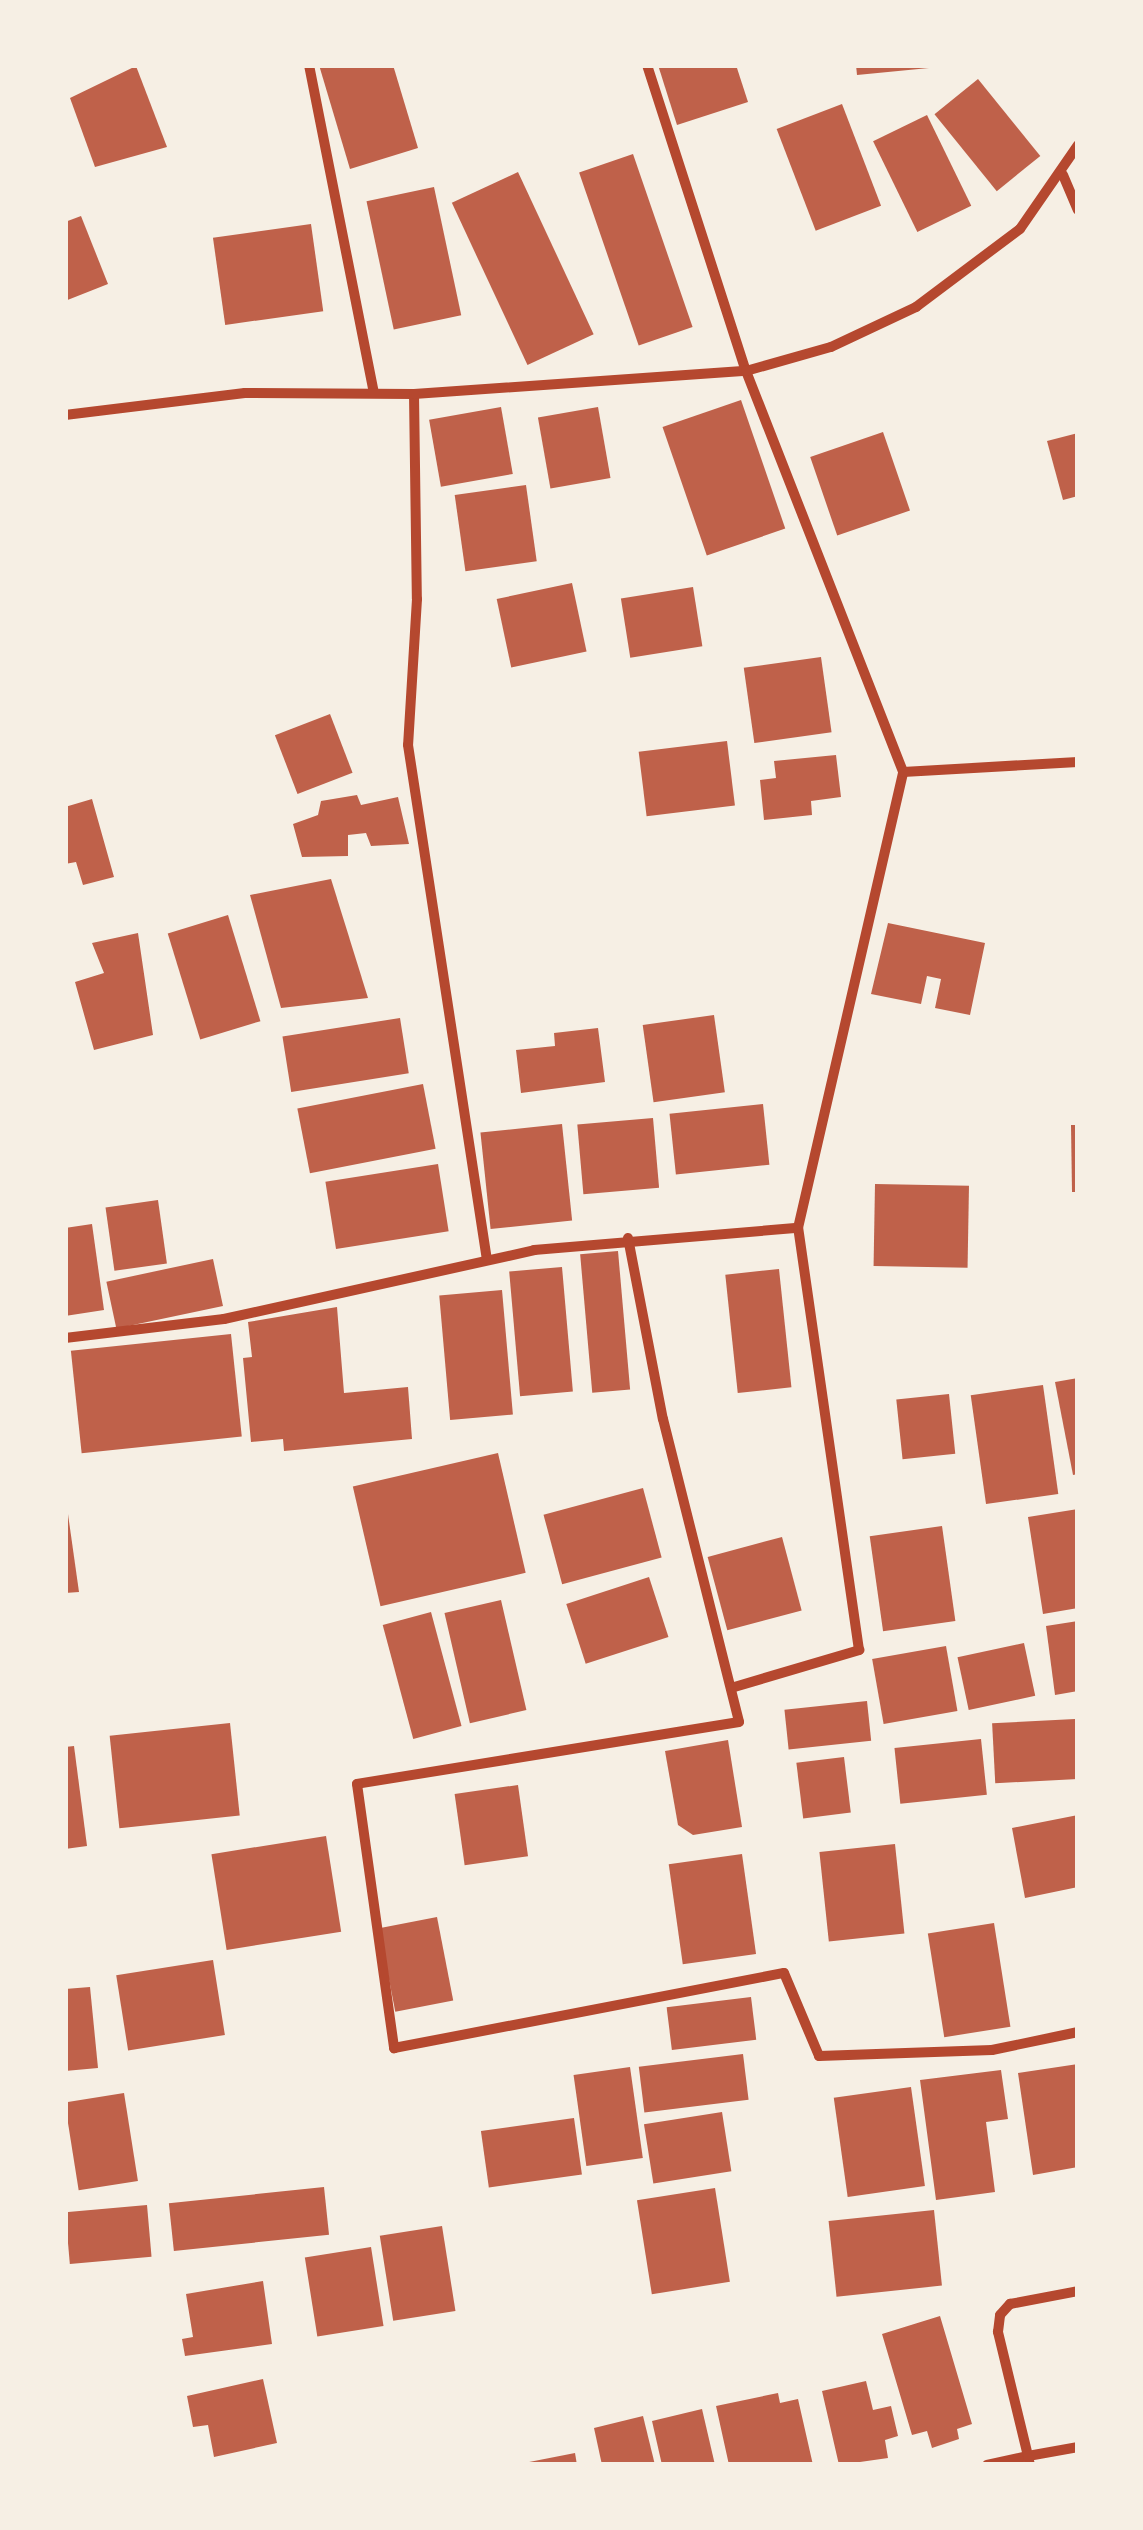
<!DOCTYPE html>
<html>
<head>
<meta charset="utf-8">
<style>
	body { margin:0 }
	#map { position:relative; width:1143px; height:2530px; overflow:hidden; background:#f6efe4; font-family:Poppins,sans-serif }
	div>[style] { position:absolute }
	.building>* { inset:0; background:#bf614a; transform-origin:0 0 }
	.minor>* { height:10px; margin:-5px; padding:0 5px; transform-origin:5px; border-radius:5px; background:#b5482f }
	span { translate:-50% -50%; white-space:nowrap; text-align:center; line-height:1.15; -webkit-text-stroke:9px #f6efe4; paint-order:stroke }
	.frame { position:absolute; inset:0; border:68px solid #f6efe4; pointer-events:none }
</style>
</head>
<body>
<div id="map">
	<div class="building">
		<i style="clip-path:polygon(319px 65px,393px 65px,418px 148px,350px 169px)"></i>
		<i style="clip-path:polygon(658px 65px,736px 65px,748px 102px,677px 125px)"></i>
		<i style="clip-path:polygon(856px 65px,928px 65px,929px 68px,857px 75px)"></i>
		<i style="clip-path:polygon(136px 66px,167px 147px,95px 167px,70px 98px)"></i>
		<i style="left:978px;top:79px;width:99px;height:56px;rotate:51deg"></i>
		<i style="left:842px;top:104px;width:109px;height:70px;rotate:69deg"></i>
		<i style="left:927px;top:115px;width:101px;height:60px;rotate:64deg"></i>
		<i style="left:633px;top:154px;width:183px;height:57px;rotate:71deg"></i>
		<i style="left:518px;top:172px;width:179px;height:73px;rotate:65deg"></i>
		<i style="left:434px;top:187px;width:131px;height:69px;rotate:78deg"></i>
		<i style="clip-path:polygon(81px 216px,108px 284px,65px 301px,65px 222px)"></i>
		<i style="left:311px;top:224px;width:88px;height:99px;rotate:82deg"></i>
		<i style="left:741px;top:400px;width:136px;height:83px;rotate:71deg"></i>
		<i style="left:501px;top:407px;width:68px;height:73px;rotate:80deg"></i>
		<i style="left:598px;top:407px;width:72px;height:61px;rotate:80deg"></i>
		<i style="left:883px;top:432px;width:83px;height:77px;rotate:71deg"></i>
		<i style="clip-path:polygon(1078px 433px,1078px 496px,1063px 500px,1047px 441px)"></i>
		<i style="left:526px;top:485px;width:77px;height:72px;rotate:82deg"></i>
		<i style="left:572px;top:583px;width:70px;height:77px;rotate:78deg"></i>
		<i style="left:693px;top:587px;width:60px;height:73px;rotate:81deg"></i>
		<i style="left:821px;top:657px;width:76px;height:78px;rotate:82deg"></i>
		<i style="left:330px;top:714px;width:63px;height:59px;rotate:69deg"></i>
		<i style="left:727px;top:741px;width:65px;height:89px;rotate:83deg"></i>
		<i style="clip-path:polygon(836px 755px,841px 797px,811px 801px,812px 815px,764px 820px,760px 780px,776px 778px,774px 761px)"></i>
		<i style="clip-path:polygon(357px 795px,361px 805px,398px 797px,409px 844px,371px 846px,366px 833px,348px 835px,348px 856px,302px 857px,293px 824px,318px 815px,321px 801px)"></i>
		<i style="clip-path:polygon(92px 799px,114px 877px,83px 885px,76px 862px,65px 864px,65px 807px)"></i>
		<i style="clip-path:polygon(331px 879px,368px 998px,281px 1008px,250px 895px)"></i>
		<i style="left:228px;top:915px;width:111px;height:63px;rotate:73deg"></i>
		<i style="clip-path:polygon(888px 923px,985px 943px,970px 1015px,935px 1008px,941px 979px,927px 976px,921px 1004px,871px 994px)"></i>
		<i style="clip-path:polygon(138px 933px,153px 1035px,94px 1050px,75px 982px,104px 973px,92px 943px)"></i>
		<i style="left:714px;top:1015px;width:78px;height:72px;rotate:82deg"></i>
		<i style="left:400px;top:1018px;width:56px;height:119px;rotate:81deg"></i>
		<i style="clip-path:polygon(598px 1028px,605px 1082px,521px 1093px,516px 1050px,555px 1046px,554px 1033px)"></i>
		<i style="left:423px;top:1084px;width:66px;height:128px;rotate:79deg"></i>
		<i style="left:763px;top:1104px;width:61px;height:94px;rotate:84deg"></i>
		<i style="left:653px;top:1118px;width:70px;height:76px;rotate:85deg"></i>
		<i style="left:562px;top:1124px;width:97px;height:82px;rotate:84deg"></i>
		<i style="clip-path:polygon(1071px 1125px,1078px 1125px,1078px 1192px,1072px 1192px)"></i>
		<i style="left:438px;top:1164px;width:68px;height:114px;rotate:81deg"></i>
		<i style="left:875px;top:1184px;width:94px;height:82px;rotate:1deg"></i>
		<i style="left:158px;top:1200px;width:64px;height:53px;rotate:82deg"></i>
		<i style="clip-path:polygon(92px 1224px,104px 1310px,65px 1316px,65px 1228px)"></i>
		<i style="left:618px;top:1251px;width:139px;height:38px;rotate:85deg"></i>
		<i style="left:213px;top:1259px;width:48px;height:109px;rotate:78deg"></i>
		<i style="left:562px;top:1267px;width:125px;height:53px;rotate:85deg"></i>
		<i style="left:779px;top:1269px;width:119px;height:54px;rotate:84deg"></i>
		<i style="left:502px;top:1290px;width:125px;height:63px;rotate:85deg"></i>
		<i style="clip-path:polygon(337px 1307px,344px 1393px,408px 1387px,412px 1439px,284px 1451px,283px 1439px,251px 1442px,243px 1358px,252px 1357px,248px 1322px)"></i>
		<i style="left:231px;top:1334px;width:103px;height:161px;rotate:84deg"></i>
		<i style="clip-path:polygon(1078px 1378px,1078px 1474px,1073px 1475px,1055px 1382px)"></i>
		<i style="left:1043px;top:1385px;width:110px;height:73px;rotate:82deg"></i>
		<i style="left:949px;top:1394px;width:60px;height:53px;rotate:84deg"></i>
		<i style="left:498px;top:1453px;width:123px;height:149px;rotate:77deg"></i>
		<i style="left:643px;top:1488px;width:72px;height:103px;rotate:75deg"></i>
		<i style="clip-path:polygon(65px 1493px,79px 1592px,65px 1593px)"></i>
		<i style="clip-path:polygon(1078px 1509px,1078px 1608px,1043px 1614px,1028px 1517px)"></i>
		<i style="left:942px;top:1526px;width:96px;height:73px;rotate:82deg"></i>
		<i style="left:782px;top:1537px;width:76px;height:77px;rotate:75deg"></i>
		<i style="left:649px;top:1577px;width:63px;height:87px;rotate:72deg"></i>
		<i style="left:501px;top:1600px;width:113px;height:58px;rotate:77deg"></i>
		<i style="left:431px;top:1612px;width:118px;height:50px;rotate:75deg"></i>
		<i style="clip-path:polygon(1078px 1621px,1078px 1691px,1055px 1695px,1046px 1626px)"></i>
		<i style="left:1024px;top:1643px;width:54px;height:68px;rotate:78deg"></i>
		<i style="left:946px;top:1646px;width:66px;height:75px;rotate:80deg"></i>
		<i style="left:867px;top:1701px;width:40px;height:83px;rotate:84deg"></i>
		<i style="left:1075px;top:1719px;width:60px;height:83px;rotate:87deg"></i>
		<i style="left:230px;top:1723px;width:93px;height:121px;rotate:84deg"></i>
		<i style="left:981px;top:1739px;width:56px;height:87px;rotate:84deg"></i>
		<i style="clip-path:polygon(728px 1740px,742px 1827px,693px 1835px,678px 1825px,665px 1751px)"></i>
		<i style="clip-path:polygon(74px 1746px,87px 1846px,65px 1849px,65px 1747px)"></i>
		<i style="left:844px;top:1757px;width:56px;height:48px;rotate:83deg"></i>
		<i style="left:518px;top:1785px;width:72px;height:64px;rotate:82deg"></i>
		<i style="clip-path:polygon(1078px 1815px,1078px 1887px,1025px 1898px,1012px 1828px)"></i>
		<i style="left:326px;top:1836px;width:97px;height:116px;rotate:81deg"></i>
		<i style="left:895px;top:1844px;width:90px;height:76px;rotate:84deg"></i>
		<i style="left:742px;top:1854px;width:101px;height:74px;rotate:82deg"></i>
		<i style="left:437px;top:1917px;width:85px;height:59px;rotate:79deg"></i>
		<i style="left:994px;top:1923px;width:105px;height:67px;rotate:81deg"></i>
		<i style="left:213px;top:1960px;width:76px;height:98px;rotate:81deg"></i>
		<i style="clip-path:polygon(90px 1987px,98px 2068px,65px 2071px,65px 1989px)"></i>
		<i style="left:751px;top:1997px;width:43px;height:85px;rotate:83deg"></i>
		<i style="left:743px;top:2054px;width:46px;height:105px;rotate:83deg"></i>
		<i style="clip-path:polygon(1078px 2064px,1078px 2167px,1033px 2175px,1018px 2073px)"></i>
		<i style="left:630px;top:2067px;width:92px;height:57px;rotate:82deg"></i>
		<i style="clip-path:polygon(1001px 2070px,1008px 2119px,986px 2122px,995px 2192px,936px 2200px,920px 2080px)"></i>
		<i style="left:911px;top:2087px;width:100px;height:78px;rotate:82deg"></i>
		<i style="left:124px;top:2093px;width:89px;height:60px;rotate:81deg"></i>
		<i style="left:722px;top:2112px;width:60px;height:79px;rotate:81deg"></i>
		<i style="left:574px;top:2118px;width:57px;height:94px;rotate:82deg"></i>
		<i style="left:324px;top:2187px;width:48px;height:156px;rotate:84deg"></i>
		<i style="left:715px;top:2188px;width:95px;height:79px;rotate:81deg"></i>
		<i style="left:147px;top:2205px;width:52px;height:82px;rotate:85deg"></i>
		<i style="left:934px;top:2210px;width:76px;height:106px;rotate:84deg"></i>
		<i style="left:442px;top:2226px;width:86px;height:63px;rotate:81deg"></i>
		<i style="left:371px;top:2247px;width:80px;height:67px;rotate:81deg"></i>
		<i style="clip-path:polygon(263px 2281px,272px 2344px,185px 2356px,182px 2339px,193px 2337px,186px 2294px)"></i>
		<i style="clip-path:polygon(940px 2316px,972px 2424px,957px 2429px,959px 2439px,932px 2448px,927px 2431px,912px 2435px,882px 2334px)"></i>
		<i style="clip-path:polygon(263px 2379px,277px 2443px,214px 2457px,208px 2425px,193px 2427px,187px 2396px)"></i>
		<i style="clip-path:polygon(866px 2381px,873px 2410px,891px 2406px,898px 2436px,885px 2440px,888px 2458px,839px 2465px,822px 2391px)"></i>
		<i style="clip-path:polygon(778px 2393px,780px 2403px,798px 2399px,813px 2465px,729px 2465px,716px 2406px)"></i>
		<i style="clip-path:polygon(702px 2409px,715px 2465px,662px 2465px,652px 2421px)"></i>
		<i style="clip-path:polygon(643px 2416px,655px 2465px,602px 2465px,594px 2428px)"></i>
		<i style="clip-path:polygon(575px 2453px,577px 2465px,524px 2465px,524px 2463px)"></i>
	</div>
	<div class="minor">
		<i style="left:309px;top:65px;width:333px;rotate:78.8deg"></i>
		<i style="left:647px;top:65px;width:322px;rotate:72.1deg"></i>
		<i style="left:746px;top:371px;width:431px;rotate:68.6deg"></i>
		<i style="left:1063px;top:175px;width:38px;rotate:67deg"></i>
		<i style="left:414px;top:394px;width:205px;rotate:89.2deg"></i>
		<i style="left:417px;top:599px;width:146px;rotate:93.5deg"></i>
		<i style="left:408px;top:745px;width:521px;rotate:81.28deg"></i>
		<i style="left:65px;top:415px;width:181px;rotate:-7deg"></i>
		<i style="left:245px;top:393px;width:169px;rotate:0.3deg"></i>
		<i style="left:414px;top:394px;width:333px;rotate:-4deg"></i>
		<i style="left:746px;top:371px;width:88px;rotate:-15.8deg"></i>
		<i style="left:831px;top:347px;width:94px;rotate:-25.2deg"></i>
		<i style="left:916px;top:307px;width:130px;rotate:-36.9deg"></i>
		<i style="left:1020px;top:229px;width:102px;rotate:-55.4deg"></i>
		<i style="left:628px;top:1238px;width:184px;rotate:79.1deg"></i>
		<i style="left:663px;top:1419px;width:312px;rotate:75.9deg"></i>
		<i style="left:739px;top:1722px;width:387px;rotate:170.8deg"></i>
		<i style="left:357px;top:1784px;width:267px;rotate:82deg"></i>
		<i style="left:394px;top:2048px;width:397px;rotate:-10.9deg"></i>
		<i style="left:784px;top:1973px;width:90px;rotate:67.1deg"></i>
		<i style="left:819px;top:2056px;width:173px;rotate:-2deg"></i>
		<i style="left:992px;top:2050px;width:88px;rotate:-11.8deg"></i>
		<i style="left:65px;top:1338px;width:160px;rotate:-6.8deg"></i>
		<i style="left:224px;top:1319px;width:318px;rotate:-12.5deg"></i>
		<i style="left:534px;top:1250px;width:265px;rotate:-4.8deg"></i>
		<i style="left:731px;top:1688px;width:134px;rotate:-16.5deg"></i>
		<i style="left:859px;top:1650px;width:426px;rotate:-98.2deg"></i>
		<i style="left:798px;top:1228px;width:468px;rotate:-77deg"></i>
		<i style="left:903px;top:772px;width:175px;rotate:-3.3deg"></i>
		<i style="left:987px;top:2465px;width:42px;rotate:-12.4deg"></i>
		<i style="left:1028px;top:2456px;width:128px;rotate:-103.6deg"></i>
		<i style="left:998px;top:2332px;width:17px;rotate:-83deg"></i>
		<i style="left:1000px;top:2315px;width:15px;rotate:-48deg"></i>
		<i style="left:1010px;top:2304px;width:69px;rotate:-10.8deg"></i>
		<i style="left:1030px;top:2465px;width:9px;rotate:-103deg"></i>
		<i style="left:1028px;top:2456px;width:51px;rotate:-10.2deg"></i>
	</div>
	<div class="frame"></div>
</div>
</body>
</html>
